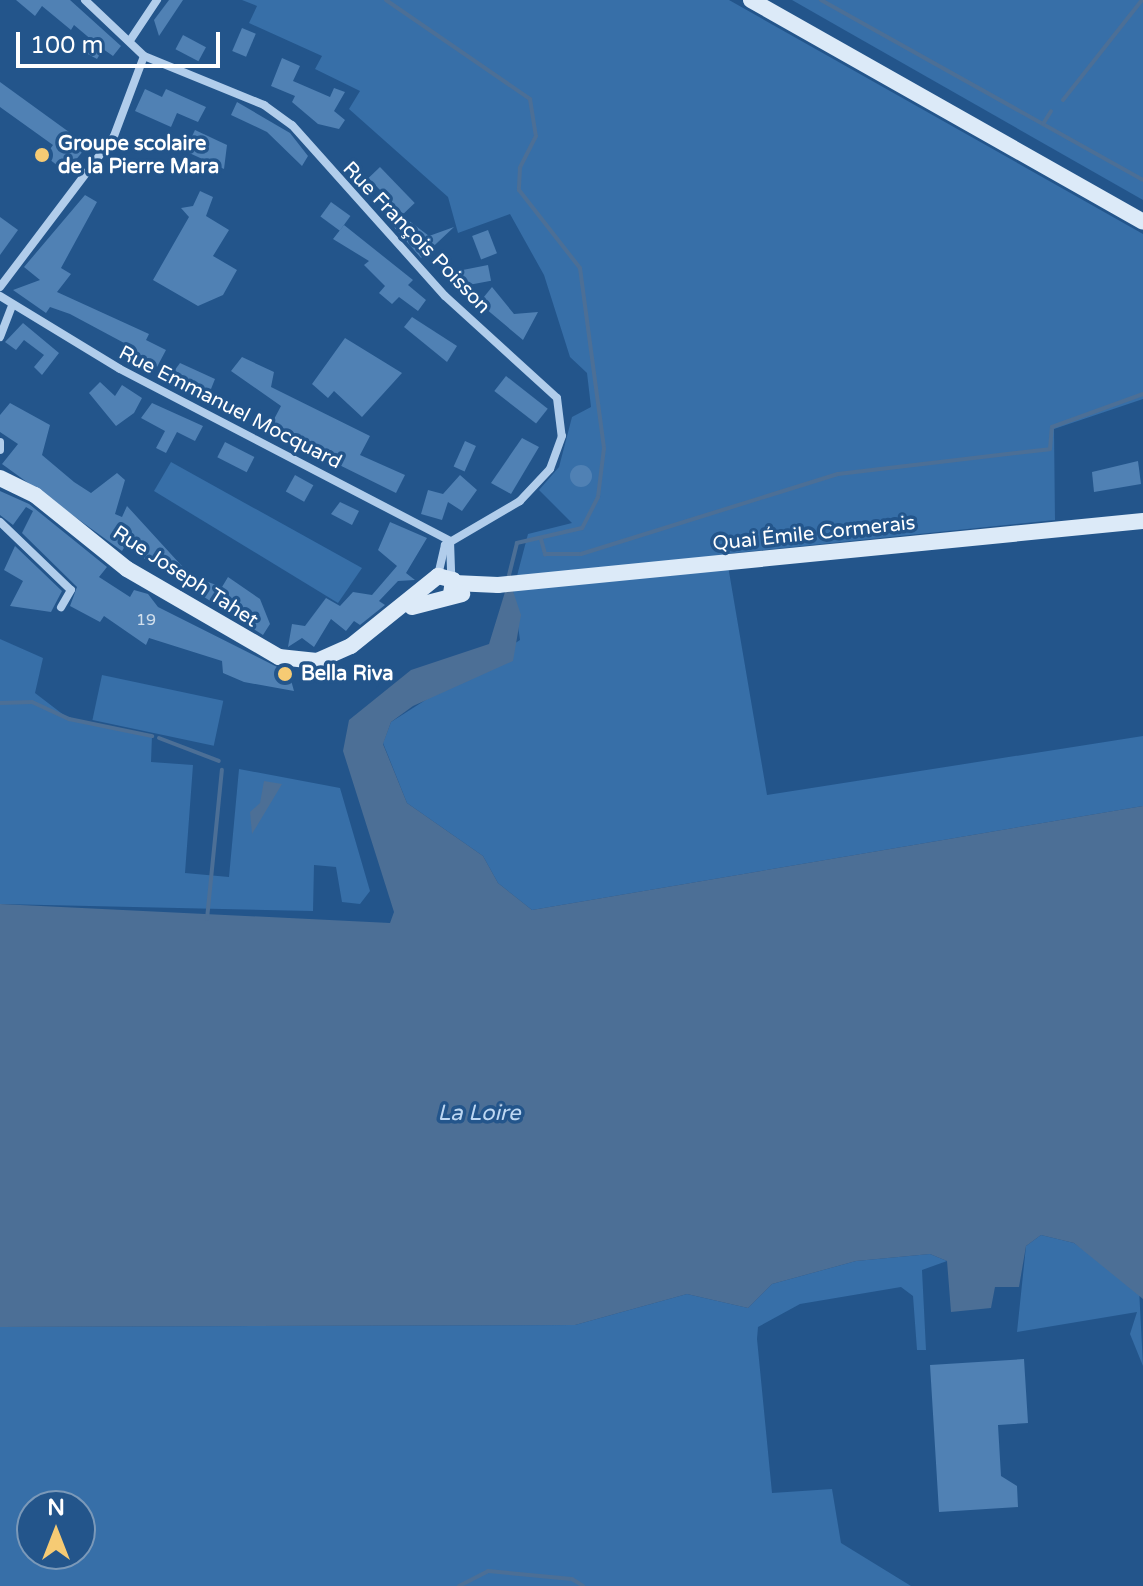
<!DOCTYPE html>
<html>
<head>
<meta charset="utf-8">
<style>
	body { margin:0 }
	#map { position:relative; width:1143px; height:1586px; overflow:hidden; background:#23558b; font-family:"Varela Round",sans-serif }
	div>[style] { position:absolute }
	.green>* { inset:0; background:#376fa8; transform-origin:0 0 }
	.water>* { inset:0; background:#4c6f96 }
	.stream>* { height:4px; margin:-2px; padding:0 2px; transform-origin:2px; border-radius:2px; background:#4c6f96 }
	.building>* { inset:0; background:#5081b4; transform-origin:0 0 }
	.round { border-radius:50% }
	.street>* { height:8px; margin:-4px; padding:0 4px; transform-origin:4px; border-radius:4px; background:#b1cdeb }
	.secondary>* { height:16px; margin:-8px; padding:0 8px; transform-origin:8px; border-radius:8px; background:#dceaf8 }
	.dots>* { width:22px; height:22px; translate:-50% -50%; box-sizing:border-box; border:4px solid #23558b; border-radius:50% }
	span { translate:-50% -50%; white-space:nowrap; text-align:center; line-height:1.15; -webkit-text-stroke:7px #23558b; paint-order:stroke }
	.number-label { font-size:16px; color:#d3e0ec }
	.number-label span { -webkit-text-stroke-width:0 }
	.poi-label { font-size:20px; color:#fff; font-weight:700 }
	.left { translate:0 -50%; text-align:left }
	.street-label { font-size:20px; color:#fff }
	.water-label { font-size:22px; color:#bdd7f2; font-style:italic }
	.north { position:absolute; left:16px; top:1490px; width:80px; height:80px; box-sizing:border-box; background:#23558b; border:2px solid #7b99b9; border-radius:50%; rotate:0deg; font-size:22px; font-weight:700; line-height:32px; text-align:center; color:#fff }
	.north::after { content:''; display:block; margin:auto; width:28px; height:36px; background:#f6cb74; clip-path:polygon(50% 0,100% 100%,50% 72%,0 100%) }
	.scale { position:absolute; left:16px; top:32px; width:204px; height:36px; box-sizing:border-box; border:4px solid #fff; border-top:0; padding-left:10px; font-size:24px; line-height:28px; white-space:nowrap; color:#fff; -webkit-text-stroke:6px #23558b; paint-order:stroke }
</style>
</head>
<body>
<div id="map">
	<div class="green">
		<i style="clip-path:polygon(242px 0,729px 0,1143px 234px,1143px 399px,1054px 429px,1055px 520px,726px 554px,767px 795px,1143px 736px,1143px 806px,532px 910px,498px 883px,483px 856px,407px 803px,383px 743px,391px 722px,520px 640px,513px 591px,528px 534px,572px 523px,539px 490px,559px 467px,572px 417px,591px 407px,587px 373px,570px 357px,544px 275px,510px 214px,458px 233px,448px 197px,349px 109px,360px 91px,315px 69px,322px 56px,249px 23px,257px 6px)"></i>
		<i style="clip-path:polygon(792px 0,1143px 0,1143px 200px,841px 28px)"></i>
		<i style="clip-path:polygon(171px 462px,362px 568px,338px 603px,154px 491px)"></i>
		<i style="clip-path:polygon(0 639px,43px 658px,35px 693px,69px 719px,152px 736px,151px 762px,193px 765px,185px 873px,229px 877px,239px 769px,340px 788px,370px 891px,360px 904px,342px 902px,336px 867px,314px 865px,313px 911px,0 904px)"></i>
		<i style="left:102px;top:675px;width:124px;height:46px;rotate:12deg"></i>
		<i style="clip-path:polygon(1041px 1235px,1074px 1243px,1139px 1288px,1143px 1366px,1130px 1334px,1137px 1312px,1017px 1332px,1026px 1246px)"></i>
		<i style="clip-path:polygon(evenodd,930px 1254px,947px 1261px,922px 1270px,926px 1350px,917px 1350px,913px 1296px,901px 1287px,800px 1304px,758px 1327px,757px 1339px,772px 1493px,832px 1489px,841px 1543px,911px 1586px,0 1586px,0 1327px,575px 1325px,687px 1294px,748px 1308px,772px 1284px,856px 1261px,930px 1254px,32px 1506px,80px 1506px,80px 1554px,32px 1554px,32px 1506px)"></i>
	</div>
	<div class="water">
		<i style="clip-path:polygon(513px 591px,521px 615px,513px 661px,413px 706px,391px 722px,383px 744px,407px 803px,483px 856px,498px 883px,532px 910px,1143px 806px,1143px 1299px,1074px 1243px,1041px 1235px,1026px 1246px,1019px 1287px,995px 1287px,991px 1308px,951px 1312px,947px 1261px,930px 1254px,856px 1261px,772px 1284px,748px 1308px,687px 1294px,575px 1325px,0 1327px,0 904px,390px 923px,394px 912px,343px 751px,349px 720px,411px 670px,489px 644px,505px 592px)"></i>
		<i style="clip-path:polygon(264px 781px,282px 784px,252px 834px,250px 812px,260px 803px)"></i>
	</div>
	<div class="stream">
		<i style="left:386px;top:0;width:175px;rotate:34.5deg"></i>
		<i style="left:530px;top:99px;width:37px;rotate:81deg"></i>
		<i style="left:536px;top:136px;width:36px;rotate:117deg"></i>
		<i style="left:520px;top:168px;width:22px;rotate:93deg"></i>
		<i style="left:519px;top:190px;width:99px;rotate:52deg"></i>
		<i style="left:580px;top:268px;width:182px;rotate:82.4deg"></i>
		<i style="left:604px;top:448px;width:49px;rotate:97deg"></i>
		<i style="left:598px;top:497px;width:35px;rotate:117deg"></i>
		<i style="left:582px;top:528px;width:67px;rotate:167deg"></i>
		<i style="left:517px;top:543px;width:36px;rotate:104deg"></i>
		<i style="left:821px;top:0;width:369px;rotate:29.2deg"></i>
		<i style="left:1063px;top:100px;width:127px;rotate:-51.7deg"></i>
		<i style="left:1043px;top:124px;width:15px;rotate:-58deg"></i>
		<i style="left:541px;top:539px;width:16px;rotate:75deg"></i>
		<i style="left:545px;top:554px;width:36px"></i>
		<i style="left:581px;top:554px;width:269px;rotate:-17.3deg"></i>
		<i style="left:838px;top:474px;width:213px;rotate:-6.7deg"></i>
		<i style="left:1050px;top:449px;width:22px;rotate:-85deg"></i>
		<i style="left:1052px;top:427px;width:97px;rotate:-19.9deg"></i>
		<i style="left:0;top:703px;width:32px;rotate:-2deg"></i>
		<i style="left:32px;top:702px;width:41px;rotate:24.7deg"></i>
		<i style="left:69px;top:719px;width:85px;rotate:11.6deg"></i>
		<i style="left:159px;top:738px;width:64px;rotate:21deg"></i>
		<i style="left:207px;top:919px;width:150px;rotate:-84.3deg"></i>
		<i style="left:459px;top:1586px;width:33px;rotate:-27deg"></i>
		<i style="left:488px;top:1571px;width:84px;rotate:5.4deg"></i>
		<i style="left:572px;top:1579px;width:13px;rotate:32deg"></i>
	</div>
	<div class="building">
		<i style="clip-path:polygon(16px 0,70px 0,121px 46px,113px 56px,103px 49px,97px 59px,86px 53px,93px 41px,74px 25px,71px 30px,42px 6px,35px 16px)"></i>
		<i style="clip-path:polygon(169px 0,183px 0,159px 36px,154px 20px)"></i>
		<i style="left:242px;top:28px;width:15px;height:25px;rotate:23deg"></i>
		<i style="left:183px;top:35px;width:26px;height:16px;rotate:28deg"></i>
		<i style="clip-path:polygon(282px 58px,300px 66px,293px 81px,330px 97px,334px 88px,345px 92px,334px 111px,345px 120px,339px 129px,318px 124px,292px 102px,295px 96px,271px 86px)"></i>
		<i style="clip-path:polygon(0 82px,80px 140px,92px 140px,66px 172px,45px 156px,53px 145px,0 107px)"></i>
		<i style="clip-path:polygon(145px 89px,162px 97px,166px 89px,206px 107px,198px 122px,177px 113px,171px 127px,135px 111px)"></i>
		<i style="clip-path:polygon(237px 102px,290px 133px,308px 156px,302px 166px,267px 132px,231px 115px)"></i>
		<i style="clip-path:polygon(195px 130px,227px 145px,224px 169px,185px 151px)"></i>
		<i style="left:380px;top:167px;width:50px;height:16px;rotate:46deg"></i>
		<i style="clip-path:polygon(200px 191px,213px 197px,206px 216px,229px 230px,213px 256px,237px 270px,223px 295px,198px 306px,153px 280px,189px 217px,181px 208px,193px 206px)"></i>
		<i style="clip-path:polygon(85px 195px,97px 202px,61px 268px,71px 274px,57px 292px,149px 334px,146px 340px,166px 350px,157px 367px,123px 349px,126px 344px,70px 314px,50px 307px,46px 313px,13px 290px,40px 280px,24px 267px)"></i>
		<i style="left:331px;top:202px;width:24px;height:18px;rotate:36deg"></i>
		<i style="clip-path:polygon(0 217px,18px 230px,0 255px)"></i>
		<i style="clip-path:polygon(404px 217px,429px 236px,454px 227px,421px 258px,394px 227px)"></i>
		<i style="clip-path:polygon(344px 225px,413px 280px,408px 285px,426px 300px,418px 311px,399px 297px,392px 304px,379px 293px,385px 286px,364px 265px,369px 261px,333px 239px)"></i>
		<i style="left:488px;top:230px;width:25px;height:17px;rotate:69deg"></i>
		<i style="left:488px;top:265px;width:16px;height:31px;rotate:79deg"></i>
		<i style="clip-path:polygon(492px 287px,514px 314px,538px 312px,523px 340px,479px 303px)"></i>
		<i style="clip-path:polygon(412px 317px,457px 346px,447px 362px,404px 327px)"></i>
		<i style="clip-path:polygon(23px 323px,59px 353px,42px 375px,34px 367px,44px 355px,24px 340px,16px 350px,5px 342px)"></i>
		<i style="clip-path:polygon(345px 338px,402px 373px,362px 417px,334px 391px,328px 398px,312px 384px)"></i>
		<i style="clip-path:polygon(242px 357px,274px 372px,271px 387px,370px 436px,360px 455px,405px 475px,396px 493px,315px 453px,319px 446px,272px 423px,281px 406px,231px 371px)"></i>
		<i style="clip-path:polygon(180px 363px,215px 379px,209px 394px,172px 374px)"></i>
		<i style="left:506px;top:376px;width:53px;height:19px;rotate:38deg"></i>
		<i style="clip-path:polygon(100px 382px,115px 396px,122px 385px,142px 398px,134px 413px,116px 426px,89px 393px)"></i>
		<i style="clip-path:polygon(10px 403px,50px 425px,42px 455px,74px 482px,91px 493px,117px 473px,125px 480px,115px 514px,122px 517px,127px 506px,191px 576px,222px 587px,228px 577px,260px 599px,270px 624px,263px 635px,125px 546px,122px 551px,2px 464px,18px 444px,0 432px,0 415px)"></i>
		<i style="clip-path:polygon(152px 403px,203px 426px,195px 441px,177px 432px,166px 453px,156px 448px,165px 431px,141px 418px)"></i>
		<i style="clip-path:polygon(522px 438px,539px 447px,511px 494px,491px 483px)"></i>
		<i style="left:465px;top:441px;width:12px;height:28px;rotate:24deg"></i>
		<i style="left:225px;top:442px;width:33px;height:17px;rotate:27deg"></i>
		<i style="clip-path:polygon(1138px 461px,1141px 484px,1094px 492px,1092px 472px)"></i>
		<i class="round" style="left:570px;top:465px;width:22px;height:22px"></i>
		<i style="left:295px;top:475px;width:21px;height:19px;rotate:29deg"></i>
		<i style="clip-path:polygon(460px 475px,477px 490px,462px 511px,448px 502px,442px 520px,421px 514px,428px 490px,443px 494px)"></i>
		<i style="clip-path:polygon(0 491px,29px 504px,107px 567px,99px 577px,130px 597px,134px 590px,148px 594px,158px 607px,289px 673px,294px 691px,244px 682px,223px 673px,222px 661px,149px 638px,146px 645px,104px 616px,100px 622px,70px 606px,77px 587px,22px 533px,33px 511px,26px 507px,13px 525px,0 515px)"></i>
		<i style="clip-path:polygon(340px 502px,359px 511px,352px 525px,331px 514px)"></i>
		<i style="clip-path:polygon(390px 522px,427px 538px,406px 573px,415px 580px,398px 581px,379px 601px,385px 605px,360px 625px,354px 621px,346px 631px,331px 619px,314px 647px,302px 638px,288px 647px,292px 624px,305px 626px,326px 598px,340px 606px,353px 592px,372px 595px,397px 566px,378px 550px)"></i>
		<i style="clip-path:polygon(15px 546px,62px 591px,51px 612px,10px 606px,23px 581px,4px 570px)"></i>
		<i style="clip-path:polygon(1024px 1359px,1028px 1423px,998px 1425px,1001px 1476px,1017px 1486px,1018px 1507px,939px 1512px,930px 1365px)"></i>
	</div>
	<div class="street">
		<i style="left:85px;top:0;width:81px;rotate:43.5deg"></i>
		<i style="left:144px;top:56px;width:130px;rotate:22.2deg"></i>
		<i style="left:264px;top:105px;width:34px;rotate:36deg"></i>
		<i style="left:292px;top:125px;width:229px;rotate:48.2deg"></i>
		<i style="left:445px;top:296px;width:151px;rotate:42.3deg"></i>
		<i style="left:557px;top:398px;width:38px;rotate:83deg"></i>
		<i style="left:562px;top:436px;width:35px;rotate:110deg"></i>
		<i style="left:550px;top:469px;width:44px;rotate:133.2deg"></i>
		<i style="left:520px;top:501px;width:87px;rotate:149.6deg"></i>
		<i style="left:445px;top:545px;width:32px;rotate:103deg"></i>
		<i style="left:131px;top:39px;width:47px;rotate:-56.3deg"></i>
		<i style="left:0;top:287px;width:189px;rotate:-52.9deg"></i>
		<i style="left:114px;top:136px;width:85px;rotate:-69.4deg"></i>
		<i style="left:0;top:296px;width:140px;rotate:31.3deg"></i>
		<i style="left:120px;top:369px;width:372px;rotate:27.5deg"></i>
		<i style="left:0;top:337px;width:33px;rotate:-69deg"></i>
		<i style="left:0;top:442px;width:8px;rotate:90deg"></i>
		<i style="left:0;top:522px;width:98px;rotate:43.8deg"></i>
		<i style="left:71px;top:590px;width:20px;rotate:120deg"></i>
		<i style="left:450px;top:541px;width:37px;rotate:88deg"></i>
	</div>
	<div class="secondary">
		<i style="left:751px;top:0;width:450px;rotate:29.5deg"></i>
		<i style="left:0;top:478px;width:39px;rotate:26deg"></i>
		<i style="left:35px;top:495px;width:118px;rotate:38.8deg"></i>
		<i style="left:127px;top:569px;width:176px;rotate:30.1deg"></i>
		<i style="left:279px;top:657px;width:38px;rotate:6deg"></i>
		<i style="left:317px;top:661px;width:37px;rotate:-24deg"></i>
		<i style="left:351px;top:646px;width:112px;rotate:-38.8deg"></i>
		<i style="left:438px;top:576px;width:16px;rotate:15deg"></i>
		<i style="left:453px;top:580px;width:14px;rotate:98deg"></i>
		<i style="left:454px;top:583px;width:44px;rotate:2.6deg"></i>
		<i style="left:498px;top:585px;width:648px;rotate:-5.67deg"></i>
		<i style="left:412px;top:607px;width:52px;rotate:-14.6deg"></i>
	</div>
	<div class="dots">
		<i style="left:42px;top:155px;background:#f6cb74"></i>
		<i style="left:285px;top:674px;background:#f6cb74"></i>
	</div>
	<div class="number-label">
		<span style="left:146px;top:620px">19</span>
	</div>
	<div class="poi-label">
		<span class="left" style="left:58px;top:156px">Groupe scolaire<br>de la Pierre Mara</span>
		<span class="left" style="left:301px;top:674px">Bella Riva</span>
	</div>
	<div class="street-label">
		<span style="left:416px;top:238px;rotate:46deg">Rue François Poisson</span>
		<span style="left:230px;top:408px;rotate:27deg">Rue Emmanuel Mocquard</span>
		<span style="left:814px;top:534px;rotate:-6deg">Quai Émile Cormerais</span>
		<span style="left:185px;top:577px;rotate:33deg">Rue Joseph Tahet</span>
	</div>
	<div class="water-label">
		<span style="left:479px;top:1114px">La Loire</span>
	</div>
	<div class="north">N</div>
	<div class="scale">100 m</div>
</div>
</body>
</html>
